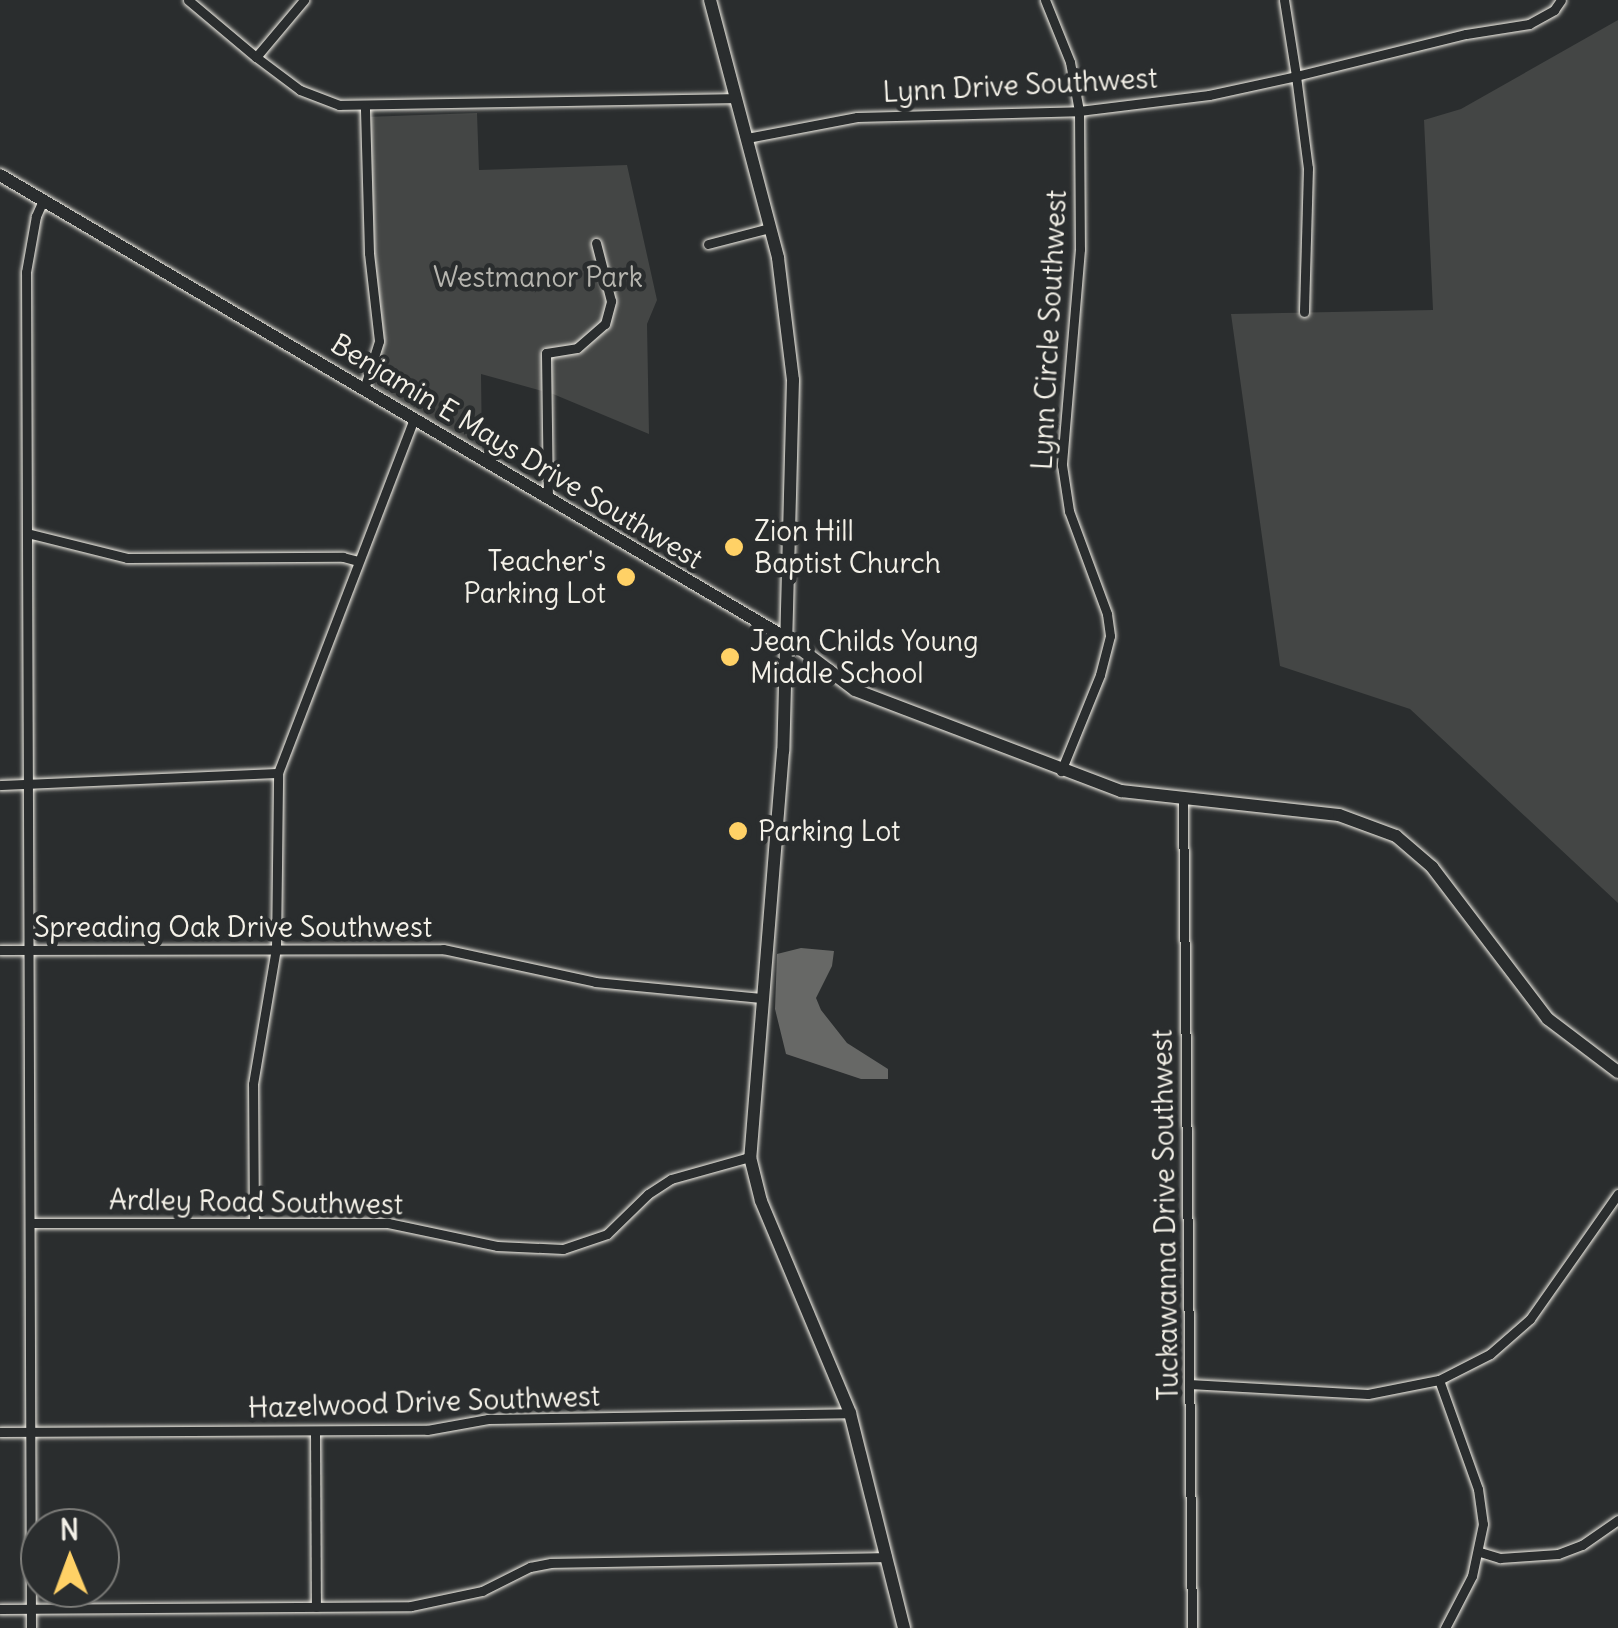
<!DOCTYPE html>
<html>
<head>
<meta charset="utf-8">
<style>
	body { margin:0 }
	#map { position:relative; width:1618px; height:1628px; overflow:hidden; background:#2a2d2e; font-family:Delius,sans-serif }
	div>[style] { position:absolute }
	.green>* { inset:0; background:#444645 }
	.water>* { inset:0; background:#676866 }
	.roads { filter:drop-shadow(0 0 2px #f4f1e8) drop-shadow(0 0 2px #f4f1e8) }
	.street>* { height:9px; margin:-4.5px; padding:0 4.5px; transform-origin:4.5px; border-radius:4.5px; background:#2a2d2e }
	.secondary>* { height:12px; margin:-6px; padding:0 6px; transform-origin:6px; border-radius:6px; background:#2a2d2e }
	.dots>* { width:28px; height:28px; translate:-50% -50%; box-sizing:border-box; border:5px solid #2a2d2e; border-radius:50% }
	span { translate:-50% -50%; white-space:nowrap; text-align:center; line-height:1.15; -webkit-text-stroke:9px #2a2d2e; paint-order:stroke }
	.street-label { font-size:28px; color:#f4f1e8 }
	.park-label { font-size:28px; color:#b6b5af }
	.poi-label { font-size:28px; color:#f4f1e8 }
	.left { translate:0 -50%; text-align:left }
	.right { translate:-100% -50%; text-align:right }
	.north { position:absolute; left:20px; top:1508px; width:100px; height:100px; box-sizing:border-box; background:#2a2d2e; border:2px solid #7b7b78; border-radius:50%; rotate:359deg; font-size:28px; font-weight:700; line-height:40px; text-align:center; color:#f4f1e8 }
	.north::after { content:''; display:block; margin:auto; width:35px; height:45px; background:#ffd166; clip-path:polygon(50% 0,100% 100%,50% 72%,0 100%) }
</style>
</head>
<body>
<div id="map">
	<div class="green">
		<i style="clip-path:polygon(1618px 20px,1618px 903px,1410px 709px,1280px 666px,1231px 314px,1433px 310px,1424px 120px,1461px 109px)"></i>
		<i style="clip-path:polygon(477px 113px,479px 170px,627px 165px,657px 300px,647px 324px,649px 434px,553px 394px,481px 374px,482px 451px,376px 388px,365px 117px)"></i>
	</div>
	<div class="water">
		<i style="clip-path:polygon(801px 948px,834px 951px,832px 966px,816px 998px,821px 1010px,847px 1043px,888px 1069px,888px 1079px,861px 1079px,786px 1054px,775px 1009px,777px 954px)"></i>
	</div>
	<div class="roads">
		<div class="street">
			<i style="left:188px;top:0;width:89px;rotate:40deg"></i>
			<i style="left:256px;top:57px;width:75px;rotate:-49.9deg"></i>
			<i style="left:1045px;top:0;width:67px;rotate:68deg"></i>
			<i style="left:1070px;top:62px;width:50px;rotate:79.6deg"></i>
			<i style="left:1079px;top:111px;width:138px;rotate:89.6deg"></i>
			<i style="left:1080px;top:249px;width:217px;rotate:94.8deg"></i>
			<i style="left:1062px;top:465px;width:47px;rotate:81.3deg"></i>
			<i style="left:1069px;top:511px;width:110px;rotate:69.7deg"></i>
			<i style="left:1107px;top:614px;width:22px;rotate:82deg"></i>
			<i style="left:1110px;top:636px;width:40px;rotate:104.4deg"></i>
			<i style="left:1100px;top:675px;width:104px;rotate:112.1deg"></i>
			<i style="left:1284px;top:0;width:77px;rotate:81deg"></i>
			<i style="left:1296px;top:76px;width:175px;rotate:-13.9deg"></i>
			<i style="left:1466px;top:34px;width:64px;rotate:-9deg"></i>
			<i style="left:1529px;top:24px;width:29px;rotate:-29deg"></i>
			<i style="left:1554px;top:10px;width:12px;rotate:-55deg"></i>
			<i style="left:256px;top:57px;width:55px;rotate:36.9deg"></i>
			<i style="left:300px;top:90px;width:42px;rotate:21deg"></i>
			<i style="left:339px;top:105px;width:397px;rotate:-1deg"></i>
			<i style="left:747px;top:138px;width:112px;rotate:-10.8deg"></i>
			<i style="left:857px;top:117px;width:222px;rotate:-1.5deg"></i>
			<i style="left:1079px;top:111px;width:131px;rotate:-7deg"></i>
			<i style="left:1209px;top:95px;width:89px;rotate:-12.3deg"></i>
			<i style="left:1296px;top:76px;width:93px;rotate:82.6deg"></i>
			<i style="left:1308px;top:168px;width:144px;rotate:91.6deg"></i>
			<i style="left:708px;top:244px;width:64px;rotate:-14.5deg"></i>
			<i style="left:364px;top:389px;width:50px;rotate:-72.6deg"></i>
			<i style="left:379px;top:341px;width:89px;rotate:-96.5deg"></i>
			<i style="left:369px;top:253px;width:146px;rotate:-91.6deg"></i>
			<i style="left:548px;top:498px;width:145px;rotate:-90.8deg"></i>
			<i style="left:546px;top:353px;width:31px;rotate:-9deg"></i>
			<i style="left:577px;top:348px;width:37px;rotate:-41deg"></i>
			<i style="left:605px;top:324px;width:24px;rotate:-75deg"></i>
			<i style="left:611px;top:301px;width:60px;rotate:-104.5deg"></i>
			<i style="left:27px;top:533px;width:103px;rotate:14deg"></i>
			<i style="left:127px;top:558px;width:216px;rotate:-0.3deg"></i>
			<i style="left:343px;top:557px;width:16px;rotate:15deg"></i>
			<i style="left:0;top:785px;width:278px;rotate:-2.5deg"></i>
			<i style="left:1183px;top:801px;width:827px;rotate:89.38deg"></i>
			<i style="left:0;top:950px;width:443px;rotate:-0.1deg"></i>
			<i style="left:443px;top:949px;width:156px;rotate:12.2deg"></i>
			<i style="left:595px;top:982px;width:167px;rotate:5.5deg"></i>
			<i style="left:254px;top:1222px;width:138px;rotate:-90.4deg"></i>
			<i style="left:253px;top:1084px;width:138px;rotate:-80.4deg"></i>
			<i style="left:276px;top:948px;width:175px;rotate:-89.3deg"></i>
			<i style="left:278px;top:773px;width:379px;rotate:-69deg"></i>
			<i style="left:32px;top:1223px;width:356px"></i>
			<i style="left:388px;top:1223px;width:111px;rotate:11.9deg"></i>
			<i style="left:497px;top:1246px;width:66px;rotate:2.6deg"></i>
			<i style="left:563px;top:1249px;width:46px;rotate:-18.8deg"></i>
			<i style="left:607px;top:1234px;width:57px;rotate:-44.3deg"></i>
			<i style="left:648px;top:1194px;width:27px;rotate:-33deg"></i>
			<i style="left:671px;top:1179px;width:82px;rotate:-15.6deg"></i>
			<i style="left:1439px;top:1380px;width:116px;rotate:70.3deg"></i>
			<i style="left:1478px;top:1489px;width:35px;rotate:82deg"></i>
			<i style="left:1483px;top:1524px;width:53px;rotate:101.9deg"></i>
			<i style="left:1472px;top:1576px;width:59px;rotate:117.4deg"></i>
			<i style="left:1189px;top:1384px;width:179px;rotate:3.2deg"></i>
			<i style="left:1368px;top:1394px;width:72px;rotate:-11.2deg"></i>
			<i style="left:1439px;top:1380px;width:57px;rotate:-27deg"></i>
			<i style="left:1490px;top:1354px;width:53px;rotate:-41.2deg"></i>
			<i style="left:1530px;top:1319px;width:153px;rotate:-54.9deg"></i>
			<i style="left:315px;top:1431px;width:176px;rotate:89.7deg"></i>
			<i style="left:0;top:1432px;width:427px;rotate:-0.3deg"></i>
			<i style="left:427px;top:1430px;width:62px;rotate:-10.2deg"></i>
			<i style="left:488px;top:1419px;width:362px;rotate:-0.9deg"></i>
			<i style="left:1480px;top:1552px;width:21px;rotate:17deg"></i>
			<i style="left:1500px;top:1558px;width:58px;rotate:-3.9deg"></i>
			<i style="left:1558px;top:1554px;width:26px;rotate:-21deg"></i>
			<i style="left:1582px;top:1545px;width:44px;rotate:-34.8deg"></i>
			<i style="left:0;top:1609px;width:411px;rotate:-0.4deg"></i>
			<i style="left:411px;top:1606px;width:73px;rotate:-11.9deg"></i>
			<i style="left:482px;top:1591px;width:54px;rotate:-26.6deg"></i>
			<i style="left:530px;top:1567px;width:21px;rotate:-11deg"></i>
			<i style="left:551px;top:1563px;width:336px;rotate:-1deg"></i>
			<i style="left:31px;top:1628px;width:1356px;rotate:-90.21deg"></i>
			<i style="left:26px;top:272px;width:57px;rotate:-79.9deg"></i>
			<i style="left:36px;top:216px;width:17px;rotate:-66deg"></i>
		</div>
		<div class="secondary">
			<i style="left:710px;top:0;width:267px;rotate:75.2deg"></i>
			<i style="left:778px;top:258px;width:123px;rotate:83deg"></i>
			<i style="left:793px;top:380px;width:371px;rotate:91.5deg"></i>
			<i style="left:783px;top:751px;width:407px;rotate:94.6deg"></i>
			<i style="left:750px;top:1157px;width:45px;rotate:76deg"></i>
			<i style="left:761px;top:1201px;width:230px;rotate:67.2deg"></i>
			<i style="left:850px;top:1413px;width:222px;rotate:75.9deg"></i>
			<i style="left:0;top:175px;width:912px;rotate:30.5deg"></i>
			<i style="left:786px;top:638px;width:86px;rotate:37deg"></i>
			<i style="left:855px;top:690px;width:285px;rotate:20.8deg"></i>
			<i style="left:1121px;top:791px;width:219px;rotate:6.3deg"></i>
			<i style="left:1339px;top:815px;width:61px;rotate:20.2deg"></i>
			<i style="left:1396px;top:836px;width:48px;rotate:40.7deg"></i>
			<i style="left:1432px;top:867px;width:191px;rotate:52.7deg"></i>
			<i style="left:1548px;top:1019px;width:88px;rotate:37.1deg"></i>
		</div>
	</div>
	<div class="dots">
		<i style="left:734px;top:547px;background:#ffd166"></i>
		<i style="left:626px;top:577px;background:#ffd166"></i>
		<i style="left:730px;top:657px;background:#ffd166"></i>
		<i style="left:738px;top:831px;background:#ffd166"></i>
	</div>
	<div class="street-label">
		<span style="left:1020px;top:85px;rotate:-3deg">Lynn Drive Southwest</span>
		<span style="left:1049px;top:330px;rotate:-87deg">Lynn Circle Southwest</span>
		<span style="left:517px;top:451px;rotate:31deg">Benjamin E Mays Drive Southwest</span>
		<span style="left:233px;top:927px">Spreading Oak Drive Southwest</span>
		<span style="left:256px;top:1202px;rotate:1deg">Ardley Road Southwest</span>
		<span style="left:1165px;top:1215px;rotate:-91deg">Tuckawanna Drive Southwest</span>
		<span style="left:424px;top:1402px;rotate:-2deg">Hazelwood Drive Southwest</span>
	</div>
	<div class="park-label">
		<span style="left:538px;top:277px">Westmanor Park</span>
	</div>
	<div class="poi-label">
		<span class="left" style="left:754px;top:547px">Zion Hill<br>Baptist Church</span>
		<span class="right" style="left:606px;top:577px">Teacher's<br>Parking Lot</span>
		<span class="left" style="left:750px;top:657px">Jean Childs Young<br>Middle School</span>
		<span class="left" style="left:758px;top:831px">Parking Lot</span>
	</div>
	<div class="north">N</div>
</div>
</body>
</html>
